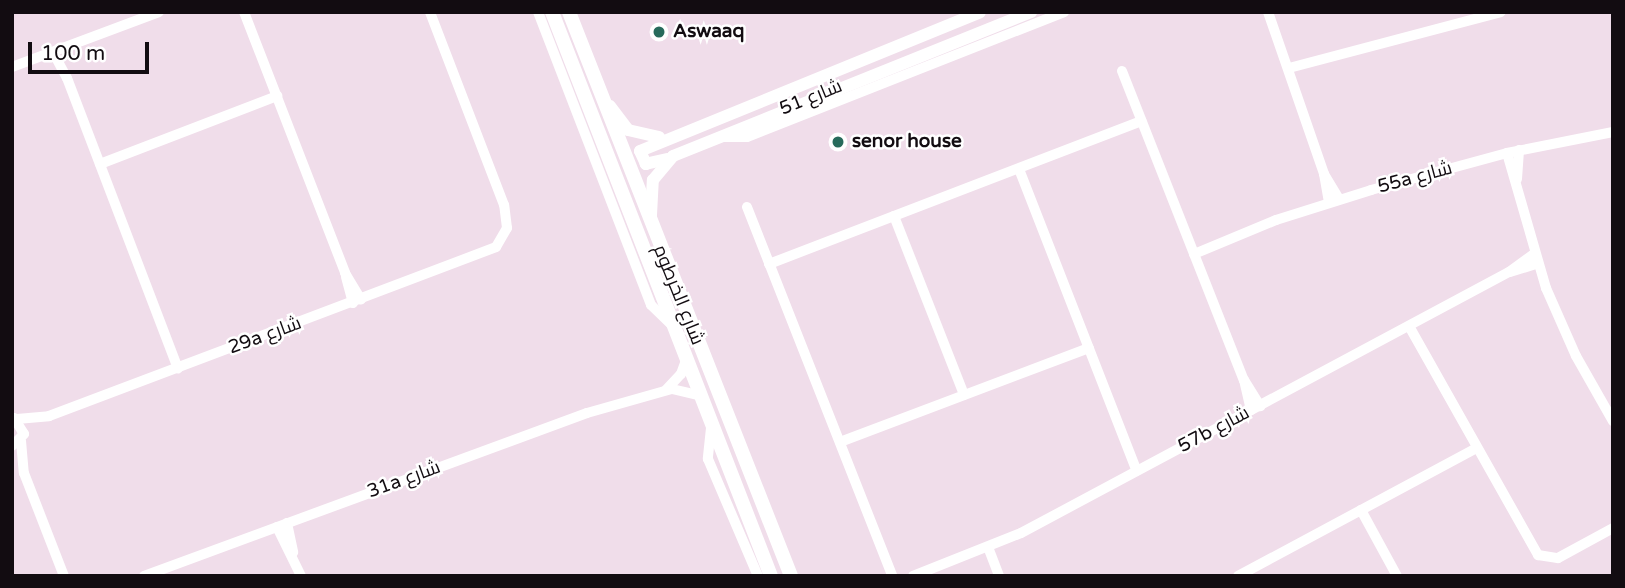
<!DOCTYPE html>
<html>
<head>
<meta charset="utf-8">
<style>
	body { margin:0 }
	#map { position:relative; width:1625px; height:588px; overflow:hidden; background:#f0ddea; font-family:"Varela Round",Cairo,sans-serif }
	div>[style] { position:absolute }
	.minor>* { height:10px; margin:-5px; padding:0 5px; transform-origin:5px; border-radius:5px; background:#fff }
	.tertiary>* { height:12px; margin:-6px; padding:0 6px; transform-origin:6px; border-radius:6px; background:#fff }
	.secondary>* { height:14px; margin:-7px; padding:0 7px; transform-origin:7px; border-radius:7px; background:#fff }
	.dots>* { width:19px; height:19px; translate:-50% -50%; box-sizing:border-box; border:4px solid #fff; border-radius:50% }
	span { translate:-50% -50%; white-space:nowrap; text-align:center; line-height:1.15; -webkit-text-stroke:5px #fff; paint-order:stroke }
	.poi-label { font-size:19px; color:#120c11; font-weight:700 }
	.left { translate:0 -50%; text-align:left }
	.street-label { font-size:19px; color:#120c11 }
	.frame { position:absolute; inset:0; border:14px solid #120c11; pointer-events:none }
	.scale { position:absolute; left:28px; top:42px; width:121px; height:32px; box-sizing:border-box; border:4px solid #120c11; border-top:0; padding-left:9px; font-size:21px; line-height:24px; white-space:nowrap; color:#120c11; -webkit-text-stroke:5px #fff; paint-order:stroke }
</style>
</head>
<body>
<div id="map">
	<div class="minor">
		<i style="left:244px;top:12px;width:280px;rotate:68.8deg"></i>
		<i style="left:345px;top:273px;width:31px;rotate:59deg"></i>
		<i style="left:538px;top:12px;width:314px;rotate:68.9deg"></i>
		<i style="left:651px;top:305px;width:32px;rotate:44deg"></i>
		<i style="left:1268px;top:12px;width:171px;rotate:70.9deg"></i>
		<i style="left:1324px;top:174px;width:28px;rotate:80deg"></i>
		<i style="left:53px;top:52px;width:30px;rotate:62deg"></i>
		<i style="left:67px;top:78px;width:311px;rotate:69.1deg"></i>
		<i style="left:12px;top:67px;width:157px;rotate:-20.5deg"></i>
		<i style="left:1289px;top:68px;width:219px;rotate:-14.8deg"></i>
		<i style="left:1122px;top:71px;width:332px;rotate:68.5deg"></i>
		<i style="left:1244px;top:380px;width:31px;rotate:77deg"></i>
		<i style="left:719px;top:137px;width:28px"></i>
		<i style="left:747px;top:137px;width:341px;rotate:-21.5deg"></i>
		<i style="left:1507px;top:153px;width:141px;rotate:73.9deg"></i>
		<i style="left:1546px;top:288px;width:74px;rotate:66.2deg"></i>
		<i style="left:1576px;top:356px;width:75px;rotate:60.4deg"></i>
		<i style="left:100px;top:164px;width:190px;rotate:-21deg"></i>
		<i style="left:1019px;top:169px;width:324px;rotate:68.7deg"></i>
		<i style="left:1324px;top:174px;width:29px;rotate:59deg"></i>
		<i style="left:1517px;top:179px;width:29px;rotate:-86deg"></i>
		<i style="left:747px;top:207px;width:396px;rotate:68.5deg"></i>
		<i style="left:894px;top:216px;width:192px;rotate:68.6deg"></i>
		<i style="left:1194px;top:254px;width:89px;rotate:-22.5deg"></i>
		<i style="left:1276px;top:220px;width:100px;rotate:-17.5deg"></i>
		<i style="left:1371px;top:190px;width:141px;rotate:-15.2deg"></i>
		<i style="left:1507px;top:153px;width:108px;rotate:-11.2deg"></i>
		<i style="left:769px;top:264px;width:399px;rotate:-21deg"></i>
		<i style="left:1510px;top:272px;width:28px;rotate:-17deg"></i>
		<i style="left:346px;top:277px;width:27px;rotate:75deg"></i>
		<i style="left:1409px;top:326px;width:263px;rotate:60.6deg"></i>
		<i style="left:1538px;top:555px;width:20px;rotate:9deg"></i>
		<i style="left:1558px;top:558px;width:63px;rotate:-28.6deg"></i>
		<i style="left:1244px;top:380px;width:31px;rotate:58deg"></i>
		<i style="left:666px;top:390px;width:22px;rotate:-47deg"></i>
		<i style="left:681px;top:374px;width:15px;rotate:-70deg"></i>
		<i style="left:17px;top:419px;width:32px;rotate:-5deg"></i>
		<i style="left:49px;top:416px;width:478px;rotate:-20.7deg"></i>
		<i style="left:496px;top:247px;width:22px;rotate:-60deg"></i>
		<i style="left:507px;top:228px;width:23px;rotate:-97deg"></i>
		<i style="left:504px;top:205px;width:207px;rotate:-111deg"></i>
		<i style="left:711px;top:428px;width:31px;rotate:96deg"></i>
		<i style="left:708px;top:459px;width:127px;rotate:66.9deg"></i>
		<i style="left:21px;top:441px;width:32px;rotate:85deg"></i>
		<i style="left:24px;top:473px;width:110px;rotate:68.8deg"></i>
		<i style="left:840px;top:442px;width:266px;rotate:-20.7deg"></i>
		<i style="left:12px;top:446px;width:17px;rotate:-45deg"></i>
		<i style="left:24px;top:434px;width:19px;rotate:-122deg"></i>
		<i style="left:1361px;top:510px;width:75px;rotate:61.4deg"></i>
		<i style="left:287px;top:523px;width:30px;rotate:78deg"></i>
		<i style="left:277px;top:527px;width:55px;rotate:63.9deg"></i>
		<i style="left:988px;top:547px;width:31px;rotate:69deg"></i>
		<i style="left:144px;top:576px;width:472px;rotate:-20.2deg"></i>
		<i style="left:587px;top:413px;width:88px;rotate:-15.8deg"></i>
		<i style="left:672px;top:389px;width:27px;rotate:13deg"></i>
		<i style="left:913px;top:576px;width:116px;rotate:-21.7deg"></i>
		<i style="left:1021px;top:533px;width:553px;rotate:-28.14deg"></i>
		<i style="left:1509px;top:272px;width:31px;rotate:-36deg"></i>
		<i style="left:1238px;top:576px;width:271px;rotate:-28.2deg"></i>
	</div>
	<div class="tertiary">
		<i style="left:610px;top:106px;width:30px;rotate:53deg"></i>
		<i style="left:628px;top:130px;width:32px;rotate:13deg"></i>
		<i style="left:667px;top:159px;width:22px;rotate:167deg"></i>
		<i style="left:646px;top:164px;width:14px;rotate:-115deg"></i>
		<i style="left:640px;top:151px;width:367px;rotate:-22.2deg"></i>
		<i style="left:651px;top:215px;width:35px;rotate:-87deg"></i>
		<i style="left:653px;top:180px;width:31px;rotate:-50deg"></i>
		<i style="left:673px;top:156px;width:386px;rotate:-21.9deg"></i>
	</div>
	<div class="secondary">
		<i style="left:552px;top:12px;width:605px;rotate:68.78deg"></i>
		<i style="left:569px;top:12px;width:606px;rotate:68.51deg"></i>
	</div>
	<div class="dots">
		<i style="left:659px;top:32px;background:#276a5b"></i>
		<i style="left:838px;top:142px;background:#276a5b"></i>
	</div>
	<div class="poi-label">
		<span class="left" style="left:673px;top:32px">Aswaaq</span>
		<span class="left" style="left:852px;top:142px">senor house</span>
	</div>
	<div class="street-label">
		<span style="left:811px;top:98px;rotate:-22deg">شارع 51</span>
		<span style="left:1415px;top:178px;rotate:-15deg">55a شارع</span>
		<span style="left:678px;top:295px;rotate:68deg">شارع الخرطوم</span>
		<span style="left:265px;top:336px;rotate:-20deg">29a شارع</span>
		<span style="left:1214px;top:430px;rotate:-28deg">57b شارع</span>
		<span style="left:404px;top:480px;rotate:-20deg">31a شارع</span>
	</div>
	<div class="frame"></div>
	<div class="scale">100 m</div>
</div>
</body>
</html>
